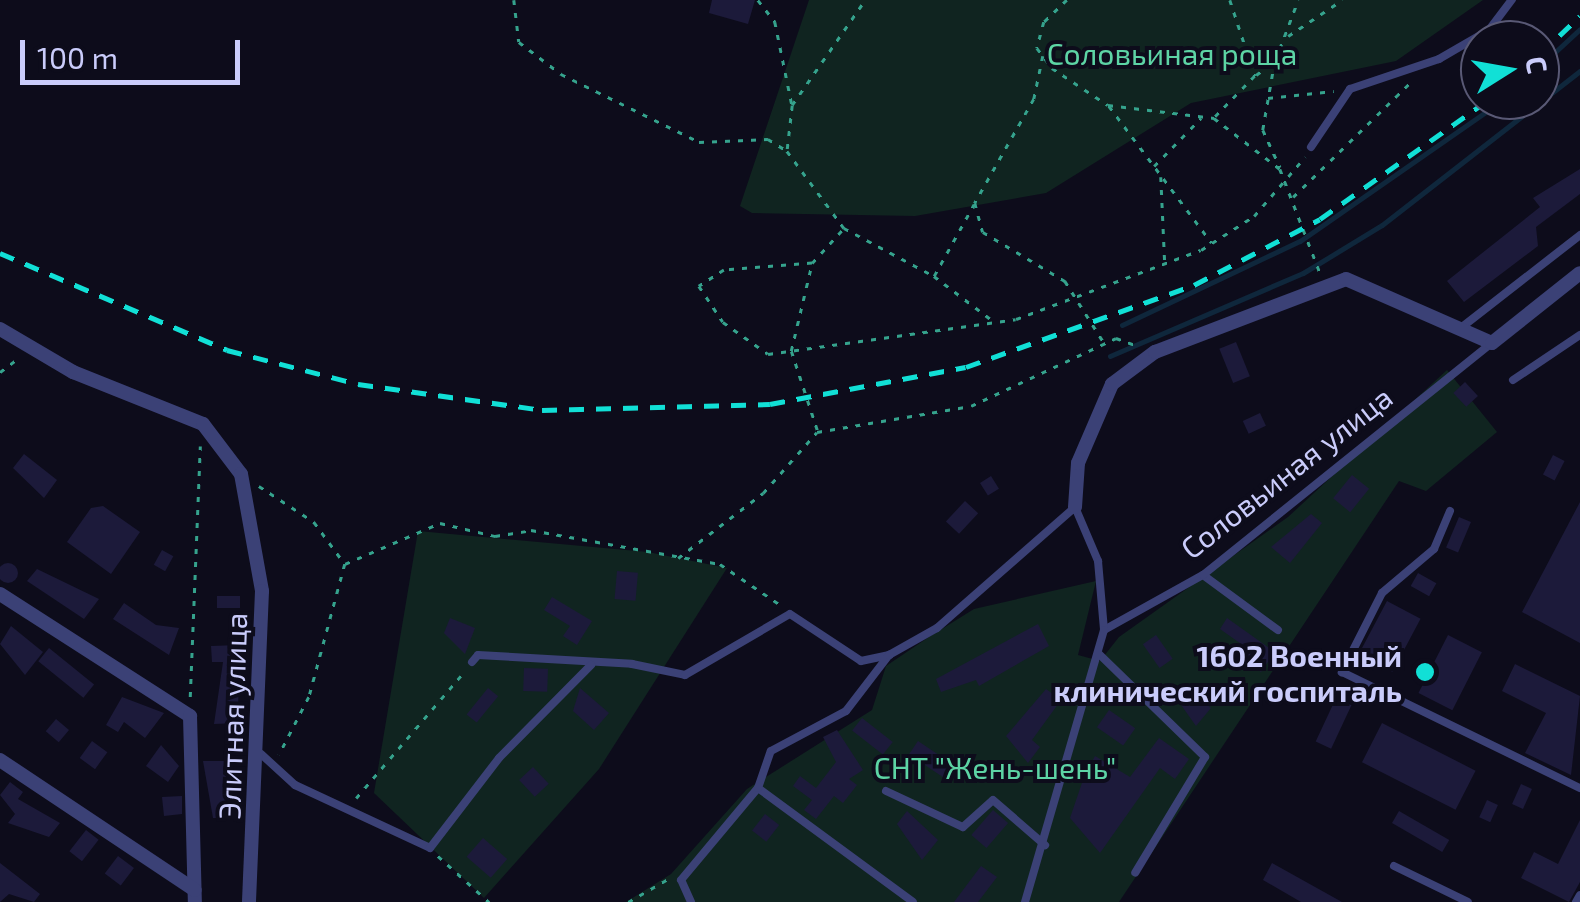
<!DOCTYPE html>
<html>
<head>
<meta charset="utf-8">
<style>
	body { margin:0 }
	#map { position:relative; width:1580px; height:902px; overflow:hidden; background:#0d0c1b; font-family:"Exo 2",sans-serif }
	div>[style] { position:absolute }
	.green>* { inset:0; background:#102420 }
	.stream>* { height:5px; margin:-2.5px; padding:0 2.5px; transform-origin:2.5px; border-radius:2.5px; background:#0f273c }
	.building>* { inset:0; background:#1c1a3a; transform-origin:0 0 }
	.round { border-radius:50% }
	.path>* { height:2.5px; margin-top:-1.25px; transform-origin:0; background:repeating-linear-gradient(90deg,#35a38d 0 5px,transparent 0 13px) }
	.service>* { height:8px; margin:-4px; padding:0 4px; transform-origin:4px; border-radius:4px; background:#3b4176 }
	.minor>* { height:14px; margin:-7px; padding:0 7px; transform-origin:7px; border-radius:7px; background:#3b4176 }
	.rail>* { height:5px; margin-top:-2.5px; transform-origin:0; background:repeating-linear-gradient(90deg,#11e0d6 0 15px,transparent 0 27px) }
	.dots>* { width:28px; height:28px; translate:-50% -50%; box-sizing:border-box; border:5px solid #0d0c1b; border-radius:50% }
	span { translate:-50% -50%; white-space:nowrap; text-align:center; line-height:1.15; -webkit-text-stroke:8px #0d0c1b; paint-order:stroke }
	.park-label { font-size:30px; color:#5dd4a5 }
	.street-label { font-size:30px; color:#caccfb }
	.poi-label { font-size:30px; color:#caccfb; font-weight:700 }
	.right { translate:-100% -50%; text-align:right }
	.north { position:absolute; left:1460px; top:20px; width:100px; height:100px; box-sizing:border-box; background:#0d0c1b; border:2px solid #595975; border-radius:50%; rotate:79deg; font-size:28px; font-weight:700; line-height:40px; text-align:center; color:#caccfb }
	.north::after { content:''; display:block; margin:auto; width:35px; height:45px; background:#11e0d6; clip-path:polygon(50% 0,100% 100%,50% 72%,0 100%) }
	.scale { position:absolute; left:20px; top:40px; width:220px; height:45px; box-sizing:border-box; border:5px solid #caccfb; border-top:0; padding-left:12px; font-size:30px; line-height:35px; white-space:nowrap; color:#caccfb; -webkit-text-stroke:8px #0d0c1b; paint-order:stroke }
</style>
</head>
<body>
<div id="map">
	<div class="green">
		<i style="clip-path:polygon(809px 0,1483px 0,1396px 61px,1191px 103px,1046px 193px,915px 216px,752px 213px,740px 206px)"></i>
		<i style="clip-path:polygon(1447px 370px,1497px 432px,1426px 491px,1399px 481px,1119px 902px,626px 902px,671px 874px,747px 789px,872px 710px,886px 666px,929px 637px,974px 609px,1096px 581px,1078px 655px,1100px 661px,1119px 637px,1288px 517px)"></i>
		<i style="clip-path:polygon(418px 531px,648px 552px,727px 568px,599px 769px,484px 898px,374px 793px)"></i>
	</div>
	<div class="stream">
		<i style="left:1540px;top:66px;width:54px;rotate:-42.8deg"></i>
		<i style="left:1122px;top:325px;width:197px;rotate:-25.3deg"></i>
		<i style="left:1300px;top:241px;width:247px;rotate:-34.8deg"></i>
		<i style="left:1110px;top:356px;width:210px;rotate:-23.3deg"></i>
		<i style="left:1303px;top:273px;width:92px;rotate:-31.3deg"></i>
		<i style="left:1382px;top:225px;width:251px;rotate:-37.9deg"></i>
	</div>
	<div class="building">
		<i style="clip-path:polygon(712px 0,755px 0,748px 24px,709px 13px)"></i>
		<i style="clip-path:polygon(1580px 169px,1580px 194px,1536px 227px,1538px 246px,1464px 302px,1447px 281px,1540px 207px,1533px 198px)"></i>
		<i style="left:1236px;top:342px;width:37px;height:18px;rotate:68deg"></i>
		<i style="left:1465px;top:382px;width:19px;height:16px;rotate:47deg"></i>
		<i style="left:1260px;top:413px;width:14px;height:19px;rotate:65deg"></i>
		<i style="clip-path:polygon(24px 454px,57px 480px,44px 498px,13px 468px)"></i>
		<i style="left:1553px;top:455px;width:13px;height:22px;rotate:27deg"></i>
		<i style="left:1352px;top:475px;width:22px;height:30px;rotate:39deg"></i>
		<i style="left:991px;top:476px;width:15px;height:13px;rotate:58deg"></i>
		<i style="left:965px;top:501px;width:18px;height:28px;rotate:43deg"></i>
		<i style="left:1240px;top:501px;width:19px;height:14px;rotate:55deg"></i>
		<i style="clip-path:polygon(1580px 502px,1580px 643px,1522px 612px)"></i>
		<i style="clip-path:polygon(103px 506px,140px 532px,111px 574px,67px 542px,91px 508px)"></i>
		<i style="clip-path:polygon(1311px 514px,1322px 523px,1290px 563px,1271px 547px)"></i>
		<i style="left:1459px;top:517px;width:13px;height:33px;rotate:23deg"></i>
		<i style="left:162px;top:550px;width:13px;height:17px;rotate:29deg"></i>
		<i class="round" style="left:-2px;top:563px;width:20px;height:20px"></i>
		<i style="clip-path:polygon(37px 569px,99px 599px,84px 619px,27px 581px)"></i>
		<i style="left:617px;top:571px;width:21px;height:28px;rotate:5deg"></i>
		<i style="left:1418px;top:573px;width:21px;height:15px;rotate:29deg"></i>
		<i style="left:217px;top:596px;width:23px;height:12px"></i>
		<i style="clip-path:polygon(552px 597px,592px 621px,577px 645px,563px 636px,570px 626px,544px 610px)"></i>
		<i style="left:1387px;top:601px;width:38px;height:60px;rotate:28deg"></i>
		<i style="clip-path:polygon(124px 603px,156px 625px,179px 628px,169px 655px,113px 619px)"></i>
		<i style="clip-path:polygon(450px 618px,475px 628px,465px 654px,444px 633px)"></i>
		<i style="clip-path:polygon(1227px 618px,1275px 652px,1261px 672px,1244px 660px,1251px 651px,1220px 629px)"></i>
		<i style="clip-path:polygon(1038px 624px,1049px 646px,979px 686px,976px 680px,941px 692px,936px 679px)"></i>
		<i style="clip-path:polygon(11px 626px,43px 652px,25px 675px,0 644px)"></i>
		<i style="left:1156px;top:635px;width:29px;height:16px;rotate:55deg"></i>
		<i style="left:1448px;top:635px;width:38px;height:65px;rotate:27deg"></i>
		<i style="clip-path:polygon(239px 645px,238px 723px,214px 724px,223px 662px,212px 662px,211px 646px)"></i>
		<i style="left:49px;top:648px;width:58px;height:17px;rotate:39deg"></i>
		<i style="clip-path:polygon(1515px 664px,1580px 696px,1571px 775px,1525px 753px,1546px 713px,1502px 691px)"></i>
		<i style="left:524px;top:668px;width:24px;height:23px;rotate:2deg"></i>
		<i style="left:488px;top:688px;width:13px;height:34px;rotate:39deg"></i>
		<i style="clip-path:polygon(580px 688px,609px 713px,594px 730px,573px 711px)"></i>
		<i style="clip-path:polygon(1046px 689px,1061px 700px,1032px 740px,1040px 747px,1028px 763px,1006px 736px)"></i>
		<i style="clip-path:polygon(1190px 690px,1211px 708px,1196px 726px,1179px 702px)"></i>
		<i style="clip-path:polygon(122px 697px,164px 713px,145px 738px,124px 722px,118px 732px,106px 725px)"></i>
		<i style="left:1336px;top:698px;width:17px;height:48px;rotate:25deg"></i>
		<i style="left:1109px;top:710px;width:32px;height:21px;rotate:35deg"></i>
		<i style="left:862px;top:718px;width:39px;height:16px;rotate:38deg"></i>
		<i style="left:56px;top:719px;width:17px;height:16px;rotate:40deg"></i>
		<i style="left:1382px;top:723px;width:105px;height:44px;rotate:27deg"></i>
		<i style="clip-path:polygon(837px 730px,863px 770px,849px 779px,857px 785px,843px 803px,834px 796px,816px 819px,804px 810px,812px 800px,793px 786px,800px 776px,816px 788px,836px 762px,823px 737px)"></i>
		<i style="clip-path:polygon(1159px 738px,1189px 759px,1175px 779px,1160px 768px,1100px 853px,1070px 818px,1085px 774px,1095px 756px,1130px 777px)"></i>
		<i style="left:92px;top:741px;width:19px;height:21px;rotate:36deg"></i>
		<i style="left:918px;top:741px;width:50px;height:16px;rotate:34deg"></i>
		<i style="clip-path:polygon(161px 745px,179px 766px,168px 782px,146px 766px)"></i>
		<i style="clip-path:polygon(203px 761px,232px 761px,233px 818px,213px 818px)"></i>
		<i style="left:533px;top:767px;width:23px;height:19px;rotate:47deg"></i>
		<i style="clip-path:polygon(10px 782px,23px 792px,18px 799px,60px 823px,49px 837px,8px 823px,15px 814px,0 795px)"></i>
		<i style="left:1521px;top:784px;width:12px;height:22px;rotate:24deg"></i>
		<i style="clip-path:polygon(182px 796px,182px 814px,164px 816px,162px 797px)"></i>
		<i style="left:1487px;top:800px;width:12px;height:19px;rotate:24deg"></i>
		<i style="left:993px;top:810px;width:20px;height:33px;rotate:41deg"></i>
		<i style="clip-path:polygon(907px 811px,938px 840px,922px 860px,897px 824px)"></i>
		<i style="left:1399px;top:811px;width:58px;height:14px;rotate:30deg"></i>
		<i style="left:765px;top:814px;width:18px;height:21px;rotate:38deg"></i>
		<i style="clip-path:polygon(1580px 820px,1580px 882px,1569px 902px,1521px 878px,1534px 852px,1558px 864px)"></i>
		<i style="left:86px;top:830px;width:16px;height:27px;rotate:38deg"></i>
		<i style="left:483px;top:838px;width:32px;height:25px;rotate:41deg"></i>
		<i style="left:118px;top:856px;width:20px;height:22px;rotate:37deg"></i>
		<i style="clip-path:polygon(0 863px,40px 894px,34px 902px,9px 894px,0 902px)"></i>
		<i style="clip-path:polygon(1272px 863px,1342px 902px,1301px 902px,1263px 880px)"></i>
		<i style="clip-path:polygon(981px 866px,997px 877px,978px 902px,954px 902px)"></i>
	</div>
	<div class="path">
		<i style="left:514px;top:0;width:42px;rotate:83.2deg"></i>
		<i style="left:519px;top:42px;width:53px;rotate:37.3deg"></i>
		<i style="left:561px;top:74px;width:154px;rotate:26.2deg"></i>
		<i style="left:699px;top:142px;width:69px;rotate:-2.5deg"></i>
		<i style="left:768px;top:139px;width:22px;rotate:32deg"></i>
		<i style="left:787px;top:151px;width:96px;rotate:53.5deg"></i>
		<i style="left:844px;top:228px;width:102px;rotate:28.1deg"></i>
		<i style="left:934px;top:276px;width:74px;rotate:37.3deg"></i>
		<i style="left:758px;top:0;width:28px;rotate:52deg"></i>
		<i style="left:775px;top:22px;width:85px;rotate:78.4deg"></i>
		<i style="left:1067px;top:0;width:32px;rotate:136deg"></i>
		<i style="left:1044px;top:22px;width:27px;rotate:105deg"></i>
		<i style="left:1037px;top:48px;width:25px;rotate:53deg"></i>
		<i style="left:1052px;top:68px;width:67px;rotate:33.5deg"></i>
		<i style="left:1108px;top:105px;width:107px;rotate:7deg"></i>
		<i style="left:1230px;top:0;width:80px;rotate:71.8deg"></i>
		<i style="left:1255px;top:76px;width:59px;rotate:134.3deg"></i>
		<i style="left:1214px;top:118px;width:83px;rotate:37.7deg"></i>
		<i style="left:1280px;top:169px;width:114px;rotate:68.9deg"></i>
		<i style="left:1288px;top:36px;width:65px;rotate:-33.7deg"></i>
		<i style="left:1043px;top:56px;width:44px;rotate:101.8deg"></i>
		<i style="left:1034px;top:99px;width:120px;rotate:119.6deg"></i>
		<i style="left:975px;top:203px;width:30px;rotate:75deg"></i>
		<i style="left:983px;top:232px;width:96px;rotate:30.9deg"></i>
		<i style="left:1065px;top:281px;width:71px;rotate:57.7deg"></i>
		<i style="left:1275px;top:61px;width:70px;rotate:99.9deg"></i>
		<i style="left:1263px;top:130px;width:41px;rotate:65.3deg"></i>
		<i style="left:1256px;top:75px;width:24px;rotate:-36deg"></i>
		<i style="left:1275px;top:61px;width:65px;rotate:-69.3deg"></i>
		<i style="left:1268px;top:98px;width:66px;rotate:-6.1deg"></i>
		<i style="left:1109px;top:106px;width:171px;rotate:53.1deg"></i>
		<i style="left:787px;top:149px;width:44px;rotate:-83.5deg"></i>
		<i style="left:792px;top:105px;width:128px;rotate:-55.2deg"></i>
		<i style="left:1154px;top:166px;width:67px;rotate:-45.6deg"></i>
		<i style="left:1161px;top:177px;width:87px;rotate:87.4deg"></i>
		<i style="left:1293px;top:197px;width:166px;rotate:-44.3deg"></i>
		<i style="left:812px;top:263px;width:88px;rotate:175.5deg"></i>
		<i style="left:724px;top:270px;width:30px;rotate:147deg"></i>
		<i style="left:699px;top:286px;width:43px;rotate:56.3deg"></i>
		<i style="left:723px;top:322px;width:55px;rotate:35.4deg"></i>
		<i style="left:768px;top:354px;width:250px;rotate:-8deg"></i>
		<i style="left:1016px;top:319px;width:197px;rotate:-20.5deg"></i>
		<i style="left:1201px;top:250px;width:63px;rotate:-32.7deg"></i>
		<i style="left:1254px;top:216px;width:78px;rotate:-49.2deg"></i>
		<i style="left:934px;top:276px;width:82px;rotate:-60.9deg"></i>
		<i style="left:0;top:372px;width:25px;rotate:-37deg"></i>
		<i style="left:817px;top:430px;width:83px;rotate:-108.2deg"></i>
		<i style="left:791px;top:351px;width:90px;rotate:-76.6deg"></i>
		<i style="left:812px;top:263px;width:47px;rotate:-47.6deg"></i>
		<i style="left:259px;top:486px;width:66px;rotate:33.2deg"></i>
		<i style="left:314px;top:522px;width:52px;rotate:53.6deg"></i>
		<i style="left:345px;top:564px;width:138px;rotate:105.1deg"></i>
		<i style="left:309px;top:697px;width:65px;rotate:117.3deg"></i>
		<i style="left:678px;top:558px;width:107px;rotate:-37.4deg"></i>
		<i style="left:763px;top:493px;width:81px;rotate:-48.5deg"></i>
		<i style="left:817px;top:432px;width:156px;rotate:-9.6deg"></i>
		<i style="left:971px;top:406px;width:160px;rotate:-25.1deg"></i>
		<i style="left:1116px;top:338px;width:23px;rotate:20deg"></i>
		<i style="left:345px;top:564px;width:103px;rotate:-23.3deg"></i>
		<i style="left:440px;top:523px;width:57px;rotate:13.3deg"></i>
		<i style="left:495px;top:536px;width:36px;rotate:-9deg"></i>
		<i style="left:531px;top:530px;width:192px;rotate:10.2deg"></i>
		<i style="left:720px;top:564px;width:75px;rotate:34.1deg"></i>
		<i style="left:190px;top:697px;width:251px;rotate:-87.7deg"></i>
		<i style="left:356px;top:798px;width:167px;rotate:-49.4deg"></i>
		<i style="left:438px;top:856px;width:69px;rotate:42deg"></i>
		<i style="left:628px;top:902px;width:46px;rotate:-29.9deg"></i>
	</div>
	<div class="service">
		<i style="left:1311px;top:147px;width:70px;rotate:-56.1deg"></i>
		<i style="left:1350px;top:89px;width:94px;rotate:-18.6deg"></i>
		<i style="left:1439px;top:59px;width:58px;rotate:-30.1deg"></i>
		<i style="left:1489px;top:30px;width:38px;rotate:-53deg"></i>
		<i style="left:1462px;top:327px;width:150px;rotate:-37.9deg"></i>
		<i style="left:1513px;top:380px;width:81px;rotate:-33.9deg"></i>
		<i style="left:1450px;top:511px;width:41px;rotate:112.8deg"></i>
		<i style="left:1434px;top:549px;width:68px;rotate:139.8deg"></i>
		<i style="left:1382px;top:593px;width:89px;rotate:116.9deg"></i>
		<i style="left:1342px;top:672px;width:265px;rotate:26deg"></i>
		<i style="left:1203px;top:575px;width:93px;rotate:36.3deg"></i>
		<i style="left:1104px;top:630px;width:113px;rotate:-29.1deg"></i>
		<i style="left:1203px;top:575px;width:371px;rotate:-38.8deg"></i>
		<i style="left:1099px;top:654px;width:148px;rotate:44.2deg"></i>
		<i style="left:1205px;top:757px;width:135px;rotate:121.1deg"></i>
		<i style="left:472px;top:662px;width:9px;rotate:-49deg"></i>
		<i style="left:478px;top:655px;width:154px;rotate:3.3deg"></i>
		<i style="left:632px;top:664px;width:54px;rotate:11.7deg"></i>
		<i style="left:685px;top:675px;width:121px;rotate:-30.2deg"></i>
		<i style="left:790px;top:614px;width:85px;rotate:33.5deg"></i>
		<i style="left:861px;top:661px;width:29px;rotate:-12deg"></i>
		<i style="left:261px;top:754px;width:46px;rotate:42.4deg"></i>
		<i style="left:295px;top:785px;width:149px;rotate:25deg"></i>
		<i style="left:430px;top:848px;width:113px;rotate:-52.5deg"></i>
		<i style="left:499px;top:758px;width:131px;rotate:-45.3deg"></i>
		<i style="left:758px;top:788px;width:192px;rotate:36.3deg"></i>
		<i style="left:886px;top:791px;width:85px;rotate:25.1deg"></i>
		<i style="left:963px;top:827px;width:40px;rotate:-42deg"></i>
		<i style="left:993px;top:800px;width:69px;rotate:40.9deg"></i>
		<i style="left:1394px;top:866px;width:82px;rotate:25.9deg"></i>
		<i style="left:691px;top:902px;width:24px;rotate:-114deg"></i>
		<i style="left:681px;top:880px;width:120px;rotate:-50.1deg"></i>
		<i style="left:758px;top:788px;width:39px;rotate:-71deg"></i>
		<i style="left:771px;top:751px;width:85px;rotate:-28.1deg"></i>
		<i style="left:846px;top:711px;width:71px;rotate:-52.5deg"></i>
		<i style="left:889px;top:655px;width:55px;rotate:-29.4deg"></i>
		<i style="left:937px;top:628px;width:184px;rotate:-41.2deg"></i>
		<i style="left:1075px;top:507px;width:59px;rotate:66.9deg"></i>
		<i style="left:1098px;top:561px;width:69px;rotate:85deg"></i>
		<i style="left:1104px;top:630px;width:283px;rotate:106.2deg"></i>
		<i style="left:1576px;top:902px;width:8px;rotate:-60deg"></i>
	</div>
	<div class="minor">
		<i style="left:0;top:329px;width:85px;rotate:30.5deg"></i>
		<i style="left:73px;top:372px;width:140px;rotate:21.8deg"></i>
		<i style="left:203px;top:424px;width:63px;rotate:52.8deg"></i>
		<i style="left:241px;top:474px;width:119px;rotate:79.8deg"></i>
		<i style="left:262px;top:591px;width:311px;rotate:92.4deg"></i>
		<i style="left:1075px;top:507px;width:44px;rotate:-86.1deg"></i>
		<i style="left:1078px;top:463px;width:86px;rotate:-66.7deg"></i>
		<i style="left:1112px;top:384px;width:54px;rotate:-36.7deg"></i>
		<i style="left:1155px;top:352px;width:204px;rotate:-20.9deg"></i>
		<i style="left:1346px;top:279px;width:159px;rotate:23.7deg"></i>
		<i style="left:1492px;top:343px;width:112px;rotate:-38.5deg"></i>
		<i style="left:0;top:594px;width:226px;rotate:32.7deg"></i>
		<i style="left:190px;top:716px;width:186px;rotate:88.5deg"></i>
		<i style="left:0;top:760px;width:234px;rotate:33.7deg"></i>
	</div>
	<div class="rail">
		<i style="left:1540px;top:54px;width:55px;rotate:-43.5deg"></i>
		<i style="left:0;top:253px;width:247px;rotate:23.1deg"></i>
		<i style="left:227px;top:350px;width:135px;rotate:14.5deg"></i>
		<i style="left:358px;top:384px;width:186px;rotate:8deg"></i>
		<i style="left:542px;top:410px;width:228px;rotate:-1.5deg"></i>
		<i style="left:770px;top:404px;width:199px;rotate:-10.7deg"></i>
		<i style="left:966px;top:367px;width:242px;rotate:-19.8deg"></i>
		<i style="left:1194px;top:285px;width:142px;rotate:-27.6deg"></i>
		<i style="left:1320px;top:219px;width:206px;rotate:-35.3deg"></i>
	</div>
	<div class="dots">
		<i style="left:1425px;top:672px;background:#11e0d6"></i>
	</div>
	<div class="park-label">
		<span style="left:1172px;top:53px">Соловьиная роща</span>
		<span style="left:995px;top:767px">СНТ "Жень-шень"</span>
	</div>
	<div class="street-label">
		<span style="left:1286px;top:472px;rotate:-38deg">Соловьиная улица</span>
		<span style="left:232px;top:716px;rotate:-88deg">Элитная улица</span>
	</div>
	<div class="poi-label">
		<span class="right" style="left:1402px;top:672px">1602 Военный<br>клинический госпиталь</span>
	</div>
	<div class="north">С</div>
	<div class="scale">100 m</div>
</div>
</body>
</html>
